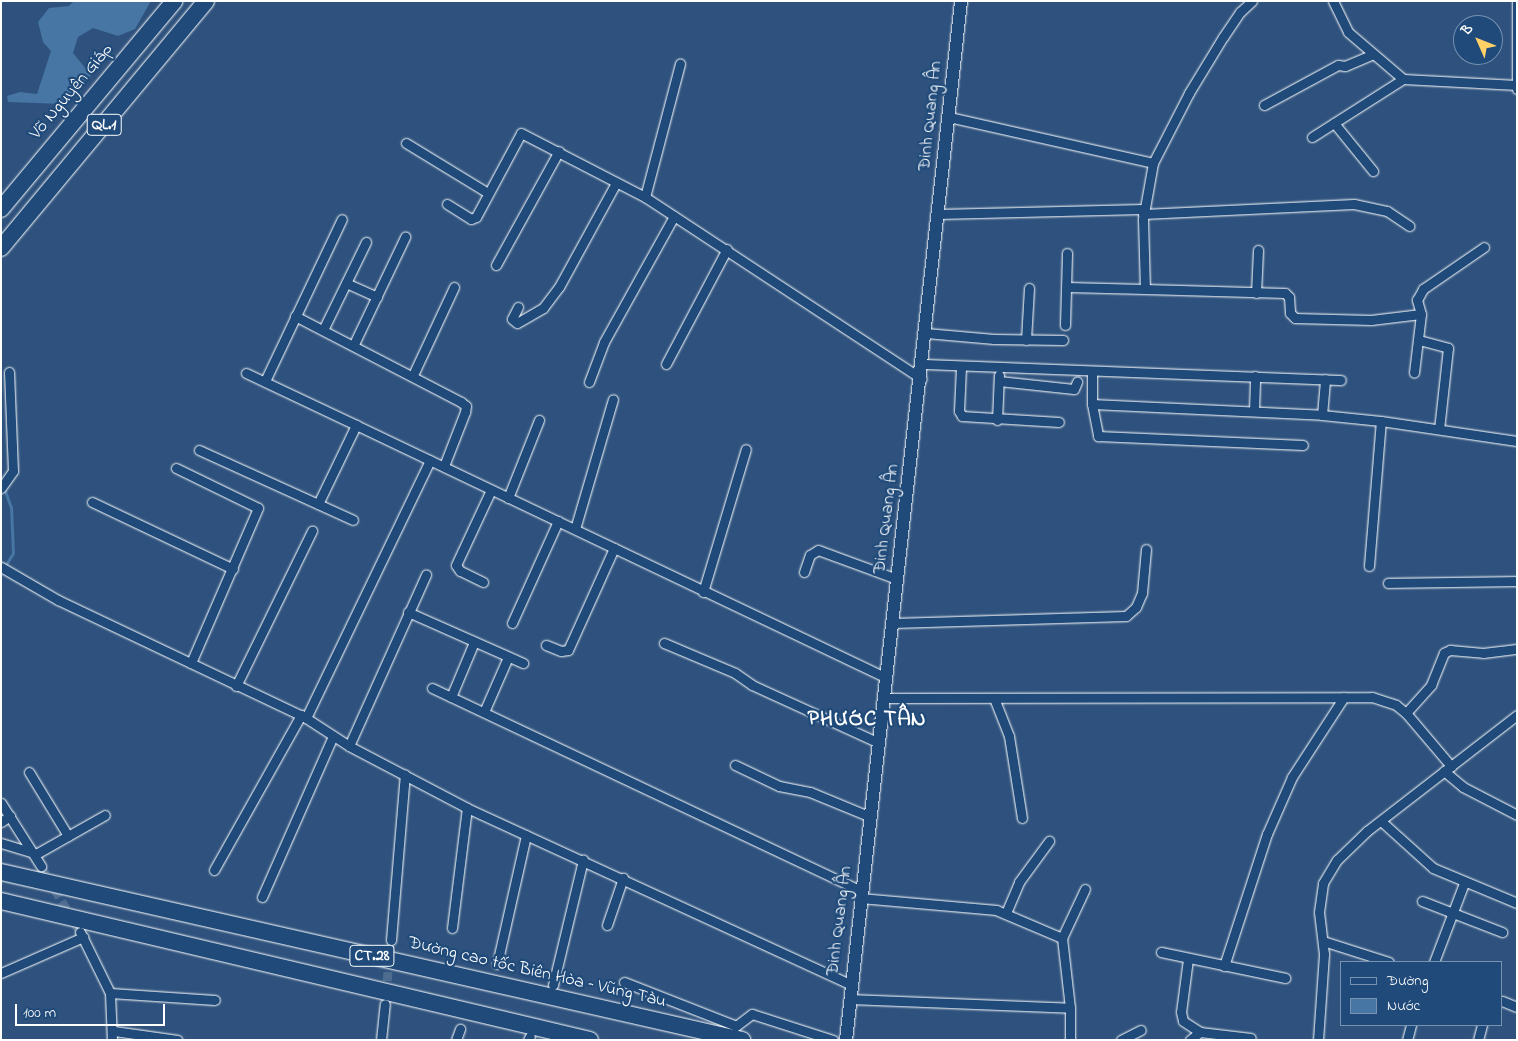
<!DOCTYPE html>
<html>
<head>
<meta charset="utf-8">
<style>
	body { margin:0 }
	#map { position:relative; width:1518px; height:1041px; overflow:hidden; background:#2e527d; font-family:"Indie Flower",sans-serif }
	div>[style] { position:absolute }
	.water>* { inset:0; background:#4776a4 }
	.stream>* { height:3px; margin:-1.5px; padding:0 1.5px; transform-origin:1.5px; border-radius:1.5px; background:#4776a4 }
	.street-tunnel>* { height:9px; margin-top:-4.5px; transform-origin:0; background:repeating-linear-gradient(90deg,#4d6c90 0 9px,transparent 0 13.5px) }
	.roads { filter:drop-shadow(0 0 1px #fff) drop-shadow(0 0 1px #fff) }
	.street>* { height:9px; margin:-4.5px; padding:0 4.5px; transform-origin:4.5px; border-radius:4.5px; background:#1f4a7a }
	.secondary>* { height:12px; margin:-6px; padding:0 6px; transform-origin:6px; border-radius:6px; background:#1f4a7a }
	.highway>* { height:16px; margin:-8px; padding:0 8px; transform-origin:8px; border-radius:8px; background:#1f4a7a }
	span { translate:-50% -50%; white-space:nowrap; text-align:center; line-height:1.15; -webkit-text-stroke:4.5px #1f4a7a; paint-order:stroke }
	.shield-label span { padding:1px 4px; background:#1f4a7a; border:1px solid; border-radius:4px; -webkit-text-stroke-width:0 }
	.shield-label { font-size:16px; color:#fff; font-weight:700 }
	.street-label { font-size:18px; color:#fff }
	.district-label { font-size:22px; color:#fff; font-weight:700; letter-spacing:1px }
	.frame { position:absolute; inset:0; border:2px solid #fff; pointer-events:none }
	.legend { position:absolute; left:1340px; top:961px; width:162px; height:65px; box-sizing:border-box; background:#1f4a7a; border:1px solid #7992af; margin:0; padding:6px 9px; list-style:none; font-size:15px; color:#fff }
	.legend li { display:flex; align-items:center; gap:10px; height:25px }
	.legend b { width:25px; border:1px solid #7992af }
	.north { position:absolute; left:1453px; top:15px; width:50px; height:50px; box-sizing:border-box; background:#1f4a7a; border:1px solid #7992af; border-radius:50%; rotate:314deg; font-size:14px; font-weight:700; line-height:20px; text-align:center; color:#fff }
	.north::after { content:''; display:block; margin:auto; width:18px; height:22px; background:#ffd166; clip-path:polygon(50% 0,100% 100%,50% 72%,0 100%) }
	.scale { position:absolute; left:15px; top:1004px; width:150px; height:22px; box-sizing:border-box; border:2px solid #fff; border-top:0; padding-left:6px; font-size:15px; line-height:18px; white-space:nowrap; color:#fff; -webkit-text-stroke:4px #1f4a7a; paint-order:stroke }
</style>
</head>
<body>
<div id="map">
	<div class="water">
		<i style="clip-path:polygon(74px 1px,151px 1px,135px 29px,118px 36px,93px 28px,78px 37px,73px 53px,91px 75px,70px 101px,63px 104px,8px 102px,7px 96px,20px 92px,37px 94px,51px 51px,43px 42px,38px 22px,49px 8px,69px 6px)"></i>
	</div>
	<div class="stream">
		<i style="left:1px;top:480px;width:29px;rotate:70deg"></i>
		<i style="left:11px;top:507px;width:46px;rotate:87.5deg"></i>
		<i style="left:13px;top:553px;width:17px;rotate:121deg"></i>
	</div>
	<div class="street-tunnel">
		<i style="left:41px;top:866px;width:77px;rotate:59.4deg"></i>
		<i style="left:386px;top:994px;width:54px;rotate:-84.7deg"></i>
	</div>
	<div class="roads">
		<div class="street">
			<i style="left:1252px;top:1px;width:16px;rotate:137deg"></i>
			<i style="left:1240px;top:12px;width:30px;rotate:124deg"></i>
			<i style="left:1223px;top:37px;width:66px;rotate:121.3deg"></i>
			<i style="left:1189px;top:93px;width:79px;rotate:117.2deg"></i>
			<i style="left:1153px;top:163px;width:57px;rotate:100.1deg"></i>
			<i style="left:1143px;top:219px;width:70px;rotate:88.4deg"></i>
			<i style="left:1145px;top:289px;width:140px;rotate:1.6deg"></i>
			<i style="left:1285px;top:293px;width:6px;rotate:45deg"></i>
			<i style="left:1289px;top:297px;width:16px;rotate:86deg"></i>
			<i style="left:1290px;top:313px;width:7px;rotate:45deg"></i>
			<i style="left:1295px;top:318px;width:76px;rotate:1.5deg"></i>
			<i style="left:1371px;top:320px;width:50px;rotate:-6.8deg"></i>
			<i style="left:1421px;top:314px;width:59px;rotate:96.8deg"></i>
			<i style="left:1333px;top:1px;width:34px;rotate:64deg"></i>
			<i style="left:1348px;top:32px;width:72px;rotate:40.5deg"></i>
			<i style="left:1403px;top:79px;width:114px;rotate:3deg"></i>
			<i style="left:1517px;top:1px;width:88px;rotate:90deg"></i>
			<i style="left:1264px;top:105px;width:84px;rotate:-28.4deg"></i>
			<i style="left:1338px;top:65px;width:7px;rotate:8deg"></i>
			<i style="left:1345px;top:66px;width:30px;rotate:-23deg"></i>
			<i style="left:949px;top:117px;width:209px;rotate:12.7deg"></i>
			<i style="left:1334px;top:123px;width:62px;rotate:50.9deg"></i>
			<i style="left:1312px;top:137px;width:108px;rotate:-32.5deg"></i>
			<i style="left:406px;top:143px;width:96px;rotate:31.4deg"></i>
			<i style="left:645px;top:197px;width:138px;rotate:-75.3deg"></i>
			<i style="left:447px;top:204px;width:28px;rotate:32deg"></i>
			<i style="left:471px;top:219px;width:5px;rotate:-22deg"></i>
			<i style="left:476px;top:217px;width:95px;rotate:-61.8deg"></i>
			<i style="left:521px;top:133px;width:140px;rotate:27.3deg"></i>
			<i style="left:645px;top:197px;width:331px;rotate:33.3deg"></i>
			<i style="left:938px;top:214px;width:205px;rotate:-1.4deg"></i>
			<i style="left:1143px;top:214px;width:211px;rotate:-2.7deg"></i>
			<i style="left:1354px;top:204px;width:34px;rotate:12deg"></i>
			<i style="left:1387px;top:211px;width:27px;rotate:34deg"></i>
			<i style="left:496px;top:265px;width:130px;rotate:-61.1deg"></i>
			<i style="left:346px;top:283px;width:34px;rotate:24deg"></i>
			<i style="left:1067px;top:287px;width:78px;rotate:1.5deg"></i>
			<i style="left:1256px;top:293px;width:43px;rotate:-87.3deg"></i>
			<i style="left:518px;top:307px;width:13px;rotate:117deg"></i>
			<i style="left:512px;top:319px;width:6px;rotate:39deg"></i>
			<i style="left:517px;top:323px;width:30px;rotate:-30deg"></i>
			<i style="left:543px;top:308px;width:26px;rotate:-53deg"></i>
			<i style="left:559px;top:287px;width:119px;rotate:-61.3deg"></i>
			<i style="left:1421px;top:314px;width:15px;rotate:-106deg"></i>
			<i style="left:1417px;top:300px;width:13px;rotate:-61deg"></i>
			<i style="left:1423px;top:289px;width:74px;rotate:-34.5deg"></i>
			<i style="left:295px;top:316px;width:187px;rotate:27.4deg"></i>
			<i style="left:461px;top:402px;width:6px;rotate:39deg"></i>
			<i style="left:466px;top:406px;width:6px;rotate:99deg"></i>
			<i style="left:465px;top:412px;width:58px;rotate:111.3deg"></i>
			<i style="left:1065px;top:325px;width:72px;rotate:-88.4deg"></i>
			<i style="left:323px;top:330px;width:98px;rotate:-64deg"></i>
			<i style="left:926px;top:333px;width:68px;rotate:5deg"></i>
			<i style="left:994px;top:339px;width:69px;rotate:0.8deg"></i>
			<i style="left:1026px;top:340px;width:52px;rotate:-86.7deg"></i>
			<i style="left:1419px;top:340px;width:30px;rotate:15deg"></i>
			<i style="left:1448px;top:348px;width:81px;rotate:96.3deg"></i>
			<i style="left:354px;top:344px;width:119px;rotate:-64.5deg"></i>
			<i style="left:666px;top:364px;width:130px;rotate:-62.1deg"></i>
			<i style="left:923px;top:364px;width:418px;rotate:2.2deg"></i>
			<i style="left:961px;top:367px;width:44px;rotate:92.6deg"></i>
			<i style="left:959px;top:411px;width:6px;rotate:59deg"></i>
			<i style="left:962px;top:416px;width:97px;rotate:3.5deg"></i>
			<i style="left:1092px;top:371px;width:33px;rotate:90deg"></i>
			<i style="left:1092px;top:404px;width:33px;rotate:79deg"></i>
			<i style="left:1098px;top:436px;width:205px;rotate:2.5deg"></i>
			<i style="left:246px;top:373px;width:122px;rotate:25.3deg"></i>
			<i style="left:413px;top:375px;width:97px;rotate:-65deg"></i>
			<i style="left:265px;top:381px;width:179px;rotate:-64.6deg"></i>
			<i style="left:999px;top:381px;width:75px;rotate:6.1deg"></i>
			<i style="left:1074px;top:389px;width:8px;rotate:-67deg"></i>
			<i style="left:589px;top:382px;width:43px;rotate:-69.4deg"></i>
			<i style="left:604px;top:342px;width:144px;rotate:-60.9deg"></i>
			<i style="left:1092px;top:404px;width:230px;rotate:2.7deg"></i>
			<i style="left:1322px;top:415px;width:59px;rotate:5.8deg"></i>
			<i style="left:1381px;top:421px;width:137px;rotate:8.4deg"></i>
			<i style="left:1254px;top:410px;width:34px;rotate:-88deg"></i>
			<i style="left:1322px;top:415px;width:36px;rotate:-85deg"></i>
			<i style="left:997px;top:420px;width:45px;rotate:-87.5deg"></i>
			<i style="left:199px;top:450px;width:169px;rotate:24.4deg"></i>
			<i style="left:176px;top:468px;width:91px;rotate:26deg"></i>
			<i style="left:258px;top:508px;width:169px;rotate:113.4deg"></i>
			<i style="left:1px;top:488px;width:21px;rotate:-55deg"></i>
			<i style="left:13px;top:471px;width:99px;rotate:-92.3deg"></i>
			<i style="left:508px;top:498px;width:84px;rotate:-68.3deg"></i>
			<i style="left:92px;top:502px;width:156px;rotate:25.4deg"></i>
			<i style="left:318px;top:504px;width:88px;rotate:-64.3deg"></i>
			<i style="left:356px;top:425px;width:588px;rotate:25.48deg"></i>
			<i style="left:575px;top:529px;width:135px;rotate:-73.7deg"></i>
			<i style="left:1369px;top:566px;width:145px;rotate:-85.3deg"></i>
			<i style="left:1px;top:567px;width:66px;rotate:30.1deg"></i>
			<i style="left:58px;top:600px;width:275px;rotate:25.4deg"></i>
			<i style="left:306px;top:718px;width:51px;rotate:33.1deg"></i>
			<i style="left:349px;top:746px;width:133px;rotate:27.7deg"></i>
			<i style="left:467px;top:808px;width:422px;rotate:24.7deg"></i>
			<i style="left:804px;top:572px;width:18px;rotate:-71deg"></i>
			<i style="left:810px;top:555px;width:9px;rotate:-32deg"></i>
			<i style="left:818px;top:550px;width:84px;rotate:20.2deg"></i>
			<i style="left:483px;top:582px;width:25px;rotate:-154deg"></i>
			<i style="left:460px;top:571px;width:7px;rotate:-124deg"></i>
			<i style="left:456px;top:565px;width:83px;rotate:-65deg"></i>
			<i style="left:1388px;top:583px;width:129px;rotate:-0.9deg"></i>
			<i style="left:703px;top:592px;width:149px;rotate:-73.3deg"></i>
			<i style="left:408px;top:612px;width:126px;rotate:23.9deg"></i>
			<i style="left:512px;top:623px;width:112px;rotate:-65.7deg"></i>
			<i style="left:893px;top:623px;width:233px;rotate:-1.7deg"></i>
			<i style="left:1126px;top:616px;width:13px;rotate:-42deg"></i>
			<i style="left:1136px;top:607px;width:15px;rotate:-67deg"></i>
			<i style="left:1142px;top:593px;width:44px;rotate:-84.8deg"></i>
			<i style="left:664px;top:643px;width:77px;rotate:22.9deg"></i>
			<i style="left:735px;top:673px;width:21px;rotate:35deg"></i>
			<i style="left:752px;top:685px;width:140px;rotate:24.5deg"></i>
			<i style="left:546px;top:645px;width:16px;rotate:22deg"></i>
			<i style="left:561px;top:651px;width:7px;rotate:-8deg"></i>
			<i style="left:568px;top:650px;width:112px;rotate:-65.7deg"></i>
			<i style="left:236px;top:686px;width:173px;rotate:-63.9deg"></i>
			<i style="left:432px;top:688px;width:475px;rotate:25.3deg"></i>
			<i style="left:451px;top:697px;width:60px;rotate:-67.3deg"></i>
			<i style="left:886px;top:698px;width:486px;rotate:-0.1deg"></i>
			<i style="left:1372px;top:697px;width:25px;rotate:18deg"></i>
			<i style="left:1396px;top:705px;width:13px;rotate:39deg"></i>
			<i style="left:1406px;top:713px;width:70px;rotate:49.7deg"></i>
			<i style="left:1451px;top:766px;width:83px;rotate:-37.7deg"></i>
			<i style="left:994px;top:698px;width:41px;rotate:68.5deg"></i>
			<i style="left:1009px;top:736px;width:83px;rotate:81deg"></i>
			<i style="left:484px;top:712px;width:60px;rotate:-66.4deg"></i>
			<i style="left:1406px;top:713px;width:38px;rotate:-48deg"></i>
			<i style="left:1431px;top:685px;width:35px;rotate:-68deg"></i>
			<i style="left:1444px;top:653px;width:7px;rotate:-27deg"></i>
			<i style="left:1450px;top:650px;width:33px;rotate:5deg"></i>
			<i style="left:1483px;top:653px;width:34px;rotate:-7deg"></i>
			<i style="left:306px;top:718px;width:286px;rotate:-64.3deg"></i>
			<i style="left:349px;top:746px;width:188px;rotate:-65.8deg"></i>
			<i style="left:735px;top:765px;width:49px;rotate:25.5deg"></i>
			<i style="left:779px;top:786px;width:32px;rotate:11deg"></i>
			<i style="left:810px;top:792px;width:66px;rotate:22.3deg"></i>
			<i style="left:1444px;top:771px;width:25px;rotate:40deg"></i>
			<i style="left:1463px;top:787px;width:61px;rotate:27.4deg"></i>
			<i style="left:29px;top:772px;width:75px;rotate:58.6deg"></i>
			<i style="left:1px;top:803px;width:75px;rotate:57.6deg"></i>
			<i style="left:1381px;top:821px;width:70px;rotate:42.1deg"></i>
			<i style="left:1433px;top:868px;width:91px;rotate:22.6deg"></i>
			<i style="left:1px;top:822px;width:11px;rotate:-34deg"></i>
			<i style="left:1px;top:843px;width:37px;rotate:17deg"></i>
			<i style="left:36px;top:854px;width:79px;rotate:-29.5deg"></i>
			<i style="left:214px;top:870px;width:178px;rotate:-60.7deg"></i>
			<i style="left:262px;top:897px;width:176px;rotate:-66.2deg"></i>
			<i style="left:860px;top:898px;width:137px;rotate:5deg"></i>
			<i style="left:996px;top:910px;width:72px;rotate:23deg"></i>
			<i style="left:1422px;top:901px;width:86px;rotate:21.2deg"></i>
			<i style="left:1006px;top:913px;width:34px;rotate:-67deg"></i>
			<i style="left:1019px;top:882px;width:51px;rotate:-53.8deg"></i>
			<i style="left:607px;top:925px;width:50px;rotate:-71.2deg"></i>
			<i style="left:452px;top:928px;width:121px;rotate:-82.9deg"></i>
			<i style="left:80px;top:932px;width:68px;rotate:63.8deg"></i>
			<i style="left:110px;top:993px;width:47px;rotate:87.6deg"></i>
			<i style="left:391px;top:940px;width:166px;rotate:-85.2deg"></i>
			<i style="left:1323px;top:941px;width:69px;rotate:17.7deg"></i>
			<i style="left:1161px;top:952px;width:127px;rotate:11.8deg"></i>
			<i style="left:1188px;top:959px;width:53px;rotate:97.5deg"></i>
			<i style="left:1181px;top:1012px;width:9px;rotate:77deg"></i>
			<i style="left:1183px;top:1021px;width:20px;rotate:33deg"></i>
			<i style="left:1200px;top:1032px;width:51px;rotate:6.7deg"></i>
			<i style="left:1434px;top:962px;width:85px;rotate:-69.2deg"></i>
			<i style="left:497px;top:964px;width:132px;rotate:-77.3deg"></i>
			<i style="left:1224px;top:966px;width:139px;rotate:-72deg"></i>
			<i style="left:1267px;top:834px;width:62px;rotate:-66.3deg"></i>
			<i style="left:1292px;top:777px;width:95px;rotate:-57deg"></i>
			<i style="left:1px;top:973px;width:90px;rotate:-23.7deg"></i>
			<i style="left:624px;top:982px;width:120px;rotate:21.4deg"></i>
			<i style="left:736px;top:1026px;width:20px;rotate:-37deg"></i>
			<i style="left:752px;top:1014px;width:85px;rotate:17.8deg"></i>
			<i style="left:553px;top:985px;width:129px;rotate:-76.5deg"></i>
			<i style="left:110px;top:993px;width:105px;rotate:3.8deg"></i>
			<i style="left:849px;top:999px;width:221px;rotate:2.3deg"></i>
			<i style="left:1502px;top:1001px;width:16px;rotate:22deg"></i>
			<i style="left:114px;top:1031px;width:64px;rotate:8.1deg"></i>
			<i style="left:381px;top:1040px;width:36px;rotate:-84deg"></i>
			<i style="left:456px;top:1040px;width:12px;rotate:-70deg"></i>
			<i style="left:528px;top:1040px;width:4px;rotate:-63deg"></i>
			<i style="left:1070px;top:1040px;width:32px;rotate:-90deg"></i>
			<i style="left:1070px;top:1008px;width:70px;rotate:-96.5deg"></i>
			<i style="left:1062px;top:938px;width:54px;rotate:-64.9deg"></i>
			<i style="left:1121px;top:1040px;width:22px;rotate:-27deg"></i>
			<i style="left:1190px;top:1040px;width:13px;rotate:-39deg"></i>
			<i style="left:1318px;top:1040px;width:86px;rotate:-86deg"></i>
			<i style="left:1324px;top:954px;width:42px;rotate:-96.8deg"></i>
			<i style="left:1319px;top:912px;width:29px;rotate:-82deg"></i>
			<i style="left:1323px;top:883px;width:27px;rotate:-59deg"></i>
			<i style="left:1337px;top:860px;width:42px;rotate:-44deg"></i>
			<i style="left:1367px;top:831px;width:106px;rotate:-37.7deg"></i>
			<i style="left:1407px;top:1040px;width:16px;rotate:-75deg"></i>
			<i style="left:1478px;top:1040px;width:16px;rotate:-75deg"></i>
		</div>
		<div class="secondary">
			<i style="left:846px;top:1040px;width:1045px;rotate:-83.68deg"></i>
		</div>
		<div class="highway">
			<i style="left:1px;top:209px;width:271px;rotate:-50.2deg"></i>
			<i style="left:1px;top:248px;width:321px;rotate:-50.3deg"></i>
			<i style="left:1px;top:872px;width:760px;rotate:12.77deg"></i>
			<i style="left:1px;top:901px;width:605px;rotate:13.28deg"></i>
		</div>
	</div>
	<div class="shield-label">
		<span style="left:104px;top:125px">QL.1</span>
		<span style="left:372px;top:956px">CT.28</span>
	</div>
	<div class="street-label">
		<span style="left:72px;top:92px;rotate:-50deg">Võ Nguyên Giáp</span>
		<span style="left:931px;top:116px;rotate:-84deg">Đinh Quang Ân</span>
		<span style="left:887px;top:519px;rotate:-83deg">Đinh Quang Ân</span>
		<span style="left:840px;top:921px;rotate:-83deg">Đinh Quang Ân</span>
		<span style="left:537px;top:973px;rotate:13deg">Đường cao tốc Biên Hòa – Vũng Tàu</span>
	</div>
	<div class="district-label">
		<span style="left:867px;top:721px">PHƯỚC TÂN</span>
	</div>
	<div class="frame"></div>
	<ul class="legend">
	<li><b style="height:6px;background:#1f4a7a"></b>Đường</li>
	<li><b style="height:14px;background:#4776a4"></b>Nước</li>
	</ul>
	<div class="north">B</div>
	<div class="scale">100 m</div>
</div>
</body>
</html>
